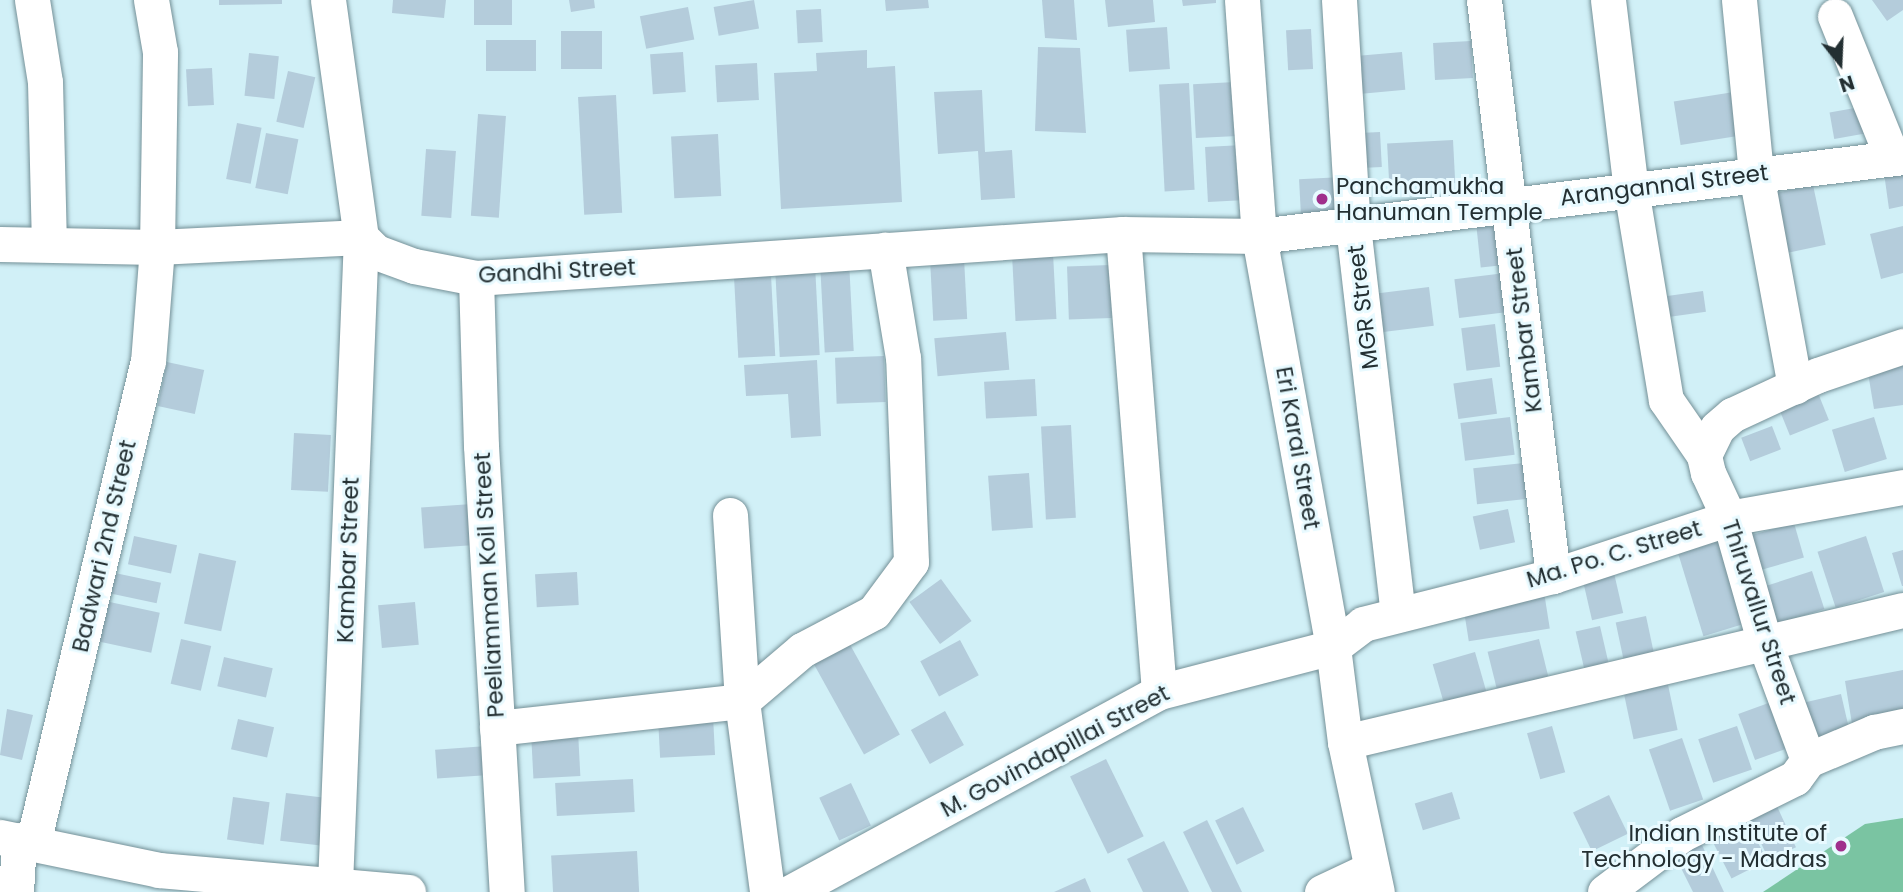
<!DOCTYPE html>
<html>
<head>
<meta charset="utf-8">
<style>
	body { margin:0 }
	#map { position:relative; width:1903px; height:892px; overflow:hidden; background:#d1f0f7; font-family:Poppins,sans-serif }
	div>[style] { position:absolute }
	.forest>* { inset:0; background:#7ac4a2 }
	.building>* { inset:0; background:#b4ccdb; transform-origin:0 0 }
	.roads { filter:drop-shadow(0 0 2px #749097) drop-shadow(0 0 2px #749097) }
	.minor>* { height:35px; margin:-17.5px; padding:0 17.5px; transform-origin:17.5px; border-radius:17.5px; background:#fff }
	.dots>* { width:19px; height:19px; translate:-50% -50%; box-sizing:border-box; border:4px solid #e8faff; border-radius:50% }
	span { translate:-50% -50%; white-space:nowrap; text-align:center; line-height:1.15; -webkit-text-stroke:6px #e8faff; paint-order:stroke }
	.street-label { font-size:23px; color:#232f32 }
	.poi-label { font-size:23px; color:#232f32 }
	.left { translate:0 -50%; text-align:left }
	.right { translate:-100% -50%; text-align:right }
	.north { position:absolute; left:1805px; top:28px; width:70px; height:70px; -webkit-text-stroke:5px #e8faff; paint-order:stroke; rotate:162deg; font-size:19px; font-weight:700; line-height:28px; text-align:center; color:#232f32 }
	.north::after { content:''; display:block; margin:auto; width:24px; height:32px; background:#232f32; clip-path:polygon(50% 0,100% 100%,50% 72%,0 100%) }
</style>
</head>
<body>
<div id="map">
	<div class="forest">
		<i style="clip-path:polygon(1903px 818px,1903px 892px,1763px 892px,1865px 824px)"></i>
	</div>
	<div class="building">
		<i style="clip-path:polygon(219px 0,282px 0,282px 4px,219px 5px)"></i>
		<i style="clip-path:polygon(393px 0,446px 0,444px 18px,392px 13px)"></i>
		<i style="left:474px;top:0;width:38px;height:25px"></i>
		<i style="clip-path:polygon(569px 0,594px 0,595px 8px,571px 12px)"></i>
		<i style="left:754px;top:0;width:29px;height:41px;rotate:80deg"></i>
		<i style="clip-path:polygon(885px 0,928px 0,929px 8px,886px 11px)"></i>
		<i style="clip-path:polygon(1042px 0,1074px 0,1077px 40px,1045px 38px)"></i>
		<i style="clip-path:polygon(1105px 0,1153px 0,1155px 22px,1108px 27px)"></i>
		<i style="clip-path:polygon(1182px 0,1216px 0,1216px 3px,1183px 6px)"></i>
		<i style="clip-path:polygon(1872px 0,1903px 0,1903px 10px,1887px 21px)"></i>
		<i style="left:688px;top:7px;width:33px;height:49px;rotate:79deg"></i>
		<i style="left:821px;top:9px;width:33px;height:25px;rotate:87deg"></i>
		<i style="left:1167px;top:27px;width:42px;height:41px;rotate:86deg"></i>
		<i style="left:1311px;top:29px;width:40px;height:25px;rotate:87deg"></i>
		<i style="left:561px;top:31px;width:41px;height:38px"></i>
		<i style="left:486px;top:40px;width:50px;height:31px"></i>
		<i style="left:1471px;top:41px;width:37px;height:38px;rotate:87deg"></i>
		<i style="clip-path:polygon(1038px 47px,1080px 48px,1086px 133px,1035px 131px)"></i>
		<i style="clip-path:polygon(867px 50px,867px 68px,895px 66px,902px 202px,781px 209px,774px 73px,817px 71px,816px 53px)"></i>
		<i style="left:683px;top:52px;width:40px;height:33px;rotate:86deg"></i>
		<i style="left:1402px;top:52px;width:38px;height:49px;rotate:85deg"></i>
		<i style="left:249px;top:53px;width:30px;height:43px;rotate:6deg"></i>
		<i style="left:757px;top:63px;width:37px;height:42px;rotate:87deg"></i>
		<i style="left:212px;top:68px;width:37px;height:26px;rotate:87deg"></i>
		<i style="left:288px;top:71px;width:28px;height:52px;rotate:13deg"></i>
		<i style="left:1235px;top:82px;width:54px;height:42px;rotate:87deg"></i>
		<i style="left:1189px;top:83px;width:107px;height:30px;rotate:87deg"></i>
		<i style="clip-path:polygon(982px 90px,985px 152px,1012px 150px,1015px 198px,981px 200px,978px 151px,938px 154px,934px 92px)"></i>
		<i style="left:1734px;top:92px;width:44px;height:61px;rotate:81deg"></i>
		<i style="left:616px;top:95px;width:118px;height:38px;rotate:87deg"></i>
		<i style="left:1866px;top:106px;width:27px;height:37px;rotate:80deg"></i>
		<i style="left:478px;top:114px;width:28px;height:102px;rotate:4deg"></i>
		<i style="left:237px;top:123px;width:25px;height:57px;rotate:11deg"></i>
		<i style="left:1380px;top:132px;width:35px;height:21px;rotate:87deg"></i>
		<i style="left:266px;top:133px;width:33px;height:56px;rotate:11deg"></i>
		<i style="left:718px;top:134px;width:62px;height:47px;rotate:87deg"></i>
		<i style="left:1453px;top:140px;width:43px;height:66px;rotate:87deg"></i>
		<i style="left:1243px;top:145px;width:55px;height:38px;rotate:87deg"></i>
		<i style="left:426px;top:149px;width:30px;height:67px;rotate:4deg"></i>
		<i style="clip-path:polygon(1903px 170px,1903px 206px,1889px 209px,1884px 173px)"></i>
		<i style="left:1343px;top:177px;width:40px;height:44px;rotate:87deg"></i>
		<i style="left:1813px;top:185px;width:61px;height:41px;rotate:78deg"></i>
		<i style="left:1502px;top:221px;width:44px;height:26px;rotate:84deg"></i>
		<i style="clip-path:polygon(1903px 226px,1903px 273px,1881px 279px,1870px 234px)"></i>
		<i style="left:1053px;top:253px;width:66px;height:41px;rotate:87deg"></i>
		<i style="left:964px;top:258px;width:61px;height:34px;rotate:87deg"></i>
		<i style="left:849px;top:261px;width:90px;height:29px;rotate:87deg"></i>
		<i style="left:815px;top:265px;width:90px;height:40px;rotate:87deg"></i>
		<i style="left:1110px;top:265px;width:53px;height:43px;rotate:88deg"></i>
		<i style="left:1505px;top:273px;width:39px;height:51px;rotate:83deg"></i>
		<i style="left:771px;top:275px;width:81px;height:37px;rotate:87deg"></i>
		<i style="left:1429px;top:287px;width:39px;height:61px;rotate:83deg"></i>
		<i style="left:1703px;top:291px;width:21px;height:36px;rotate:82deg"></i>
		<i style="left:1495px;top:324px;width:43px;height:34px;rotate:83deg"></i>
		<i style="left:1006px;top:332px;width:38px;height:72px;rotate:85deg"></i>
		<i style="left:884px;top:356px;width:46px;height:49px;rotate:88deg"></i>
		<i style="clip-path:polygon(817px 360px,821px 436px,791px 438px,788px 394px,746px 396px,744px 365px)"></i>
		<i style="clip-path:polygon(1903px 361px,1903px 405px,1874px 409px,1867px 367px)"></i>
		<i style="left:167px;top:362px;width:38px;height:45px;rotate:12deg"></i>
		<i style="left:1492px;top:378px;width:36px;height:39px;rotate:82deg"></i>
		<i style="left:1035px;top:379px;width:37px;height:51px;rotate:87deg"></i>
		<i style="left:1818px;top:393px;width:29px;height:42px;rotate:68deg"></i>
		<i style="left:1510px;top:417px;width:38px;height:50px;rotate:83deg"></i>
		<i style="left:1874px;top:417px;width:44px;height:44px;rotate:73deg"></i>
		<i style="left:1071px;top:425px;width:93px;height:30px;rotate:87deg"></i>
		<i style="left:1772px;top:426px;width:25px;height:33px;rotate:69deg"></i>
		<i style="left:294px;top:433px;width:37px;height:57px;rotate:3deg"></i>
		<i style="left:1524px;top:463px;width:36px;height:51px;rotate:84deg"></i>
		<i style="left:1029px;top:473px;width:55px;height:41px;rotate:86deg"></i>
		<i style="left:472px;top:504px;width:41px;height:51px;rotate:86deg"></i>
		<i style="left:1508px;top:509px;width:34px;height:36px;rotate:78deg"></i>
		<i style="left:1794px;top:523px;width:36px;height:52px;rotate:74deg"></i>
		<i style="left:134px;top:536px;width:44px;height:29px;rotate:12deg"></i>
		<i style="left:1866px;top:536px;width:59px;height:51px;rotate:72deg"></i>
		<i style="left:1717px;top:537px;width:91px;height:42px;rotate:73deg"></i>
		<i style="clip-path:polygon(1903px 550px,1903px 586px,1902px 586px,1892px 553px)"></i>
		<i style="left:199px;top:553px;width:38px;height:72px;rotate:12deg"></i>
		<i style="left:1812px;top:571px;width:40px;height:57px;rotate:72deg"></i>
		<i style="left:577px;top:572px;width:33px;height:42px;rotate:87deg"></i>
		<i style="left:115px;top:573px;width:47px;height:21px;rotate:12deg"></i>
		<i style="left:1614px;top:573px;width:41px;height:32px;rotate:77deg"></i>
		<i style="left:941px;top:579px;width:52px;height:39px;rotate:54deg"></i>
		<i style="left:1544px;top:592px;width:37px;height:82px;rotate:81deg"></i>
		<i style="left:105px;top:601px;width:56px;height:41px;rotate:12deg"></i>
		<i style="left:415px;top:602px;width:43px;height:37px;rotate:85deg"></i>
		<i style="left:1646px;top:616px;width:42px;height:31px;rotate:78deg"></i>
		<i style="left:1600px;top:626px;width:40px;height:25px;rotate:77deg"></i>
		<i style="left:181px;top:639px;width:31px;height:46px;rotate:13deg"></i>
		<i style="left:1539px;top:639px;width:46px;height:53px;rotate:76deg"></i>
		<i style="left:960px;top:640px;width:40px;height:45px;rotate:62deg"></i>
		<i style="left:848px;top:641px;width:107px;height:41px;rotate:61deg"></i>
		<i style="left:1475px;top:652px;width:45px;height:44px;rotate:74deg"></i>
		<i style="left:224px;top:657px;width:50px;height:30px;rotate:13deg"></i>
		<i style="clip-path:polygon(1903px 670px,1903px 715px,1852px 724px,1845px 681px)"></i>
		<i style="left:1667px;top:680px;width:51px;height:45px;rotate:78deg"></i>
		<i style="left:1841px;top:694px;width:44px;height:43px;rotate:77deg"></i>
		<i style="left:1774px;top:701px;width:49px;height:38px;rotate:70deg"></i>
		<i style="clip-path:polygon(7px 709px,33px 715px,22px 760px,0 755px)"></i>
		<i style="left:945px;top:711px;width:39px;height:39px;rotate:61deg"></i>
		<i style="left:713px;top:716px;width:39px;height:55px;rotate:87deg"></i>
		<i style="left:238px;top:719px;width:37px;height:31px;rotate:13deg"></i>
		<i style="left:1552px;top:726px;width:48px;height:26px;rotate:74deg"></i>
		<i style="left:1737px;top:726px;width:46px;height:41px;rotate:71deg"></i>
		<i style="left:578px;top:731px;width:45px;height:47px;rotate:87deg"></i>
		<i style="left:1682px;top:738px;width:65px;height:35px;rotate:71deg"></i>
		<i style="left:487px;top:746px;width:29px;height:52px;rotate:86deg"></i>
		<i style="left:1106px;top:759px;width:86px;height:40px;rotate:64deg"></i>
		<i style="left:633px;top:779px;width:33px;height:78px;rotate:87deg"></i>
		<i style="left:851px;top:783px;width:47px;height:35px;rotate:65deg"></i>
		<i style="left:1452px;top:792px;width:28px;height:39px;rotate:73deg"></i>
		<i style="left:286px;top:793px;width:47px;height:48px;rotate:7deg"></i>
		<i style="left:1609px;top:795px;width:43px;height:40px;rotate:64deg"></i>
		<i style="left:233px;top:797px;width:37px;height:43px;rotate:8deg"></i>
		<i style="left:1774px;top:800px;width:52px;height:30px;rotate:65deg"></i>
		<i style="left:1243px;top:807px;width:49px;height:31px;rotate:64deg"></i>
		<i style="left:1744px;top:815px;width:51px;height:40px;rotate:63deg"></i>
		<i style="clip-path:polygon(1207px 820px,1242px 892px,1212px 892px,1183px 832px)"></i>
		<i style="clip-path:polygon(1164px 841px,1189px 892px,1143px 892px,1127px 859px)"></i>
		<i style="clip-path:polygon(1701px 843px,1724px 892px,1693px 892px,1675px 856px)"></i>
		<i style="left:637px;top:851px;width:41px;height:86px;rotate:87deg"></i>
		<i style="clip-path:polygon(1085px 878px,1091px 892px,1054px 892px)"></i>
	</div>
	<div class="roads">
		<div class="minor">
			<i style="left:32px;top:0;width:83px;rotate:81deg"></i>
			<i style="left:45px;top:82px;width:162px;rotate:88.6deg"></i>
			<i style="left:328px;top:0;width:239px;rotate:82.1deg"></i>
			<i style="left:361px;top:237px;width:647px;rotate:92.3deg"></i>
			<i style="left:1242px;top:0;width:237px;rotate:85.9deg"></i>
			<i style="left:1259px;top:236px;width:418px;rotate:79.8deg"></i>
			<i style="left:1333px;top:647px;width:96px;rotate:82.8deg"></i>
			<i style="left:1345px;top:742px;width:153px;rotate:78deg"></i>
			<i style="left:1339px;top:0;width:226px;rotate:86.5deg"></i>
			<i style="left:1353px;top:226px;width:391px;rotate:83.4deg"></i>
			<i style="left:1484px;top:0;width:580px;rotate:83.17deg"></i>
			<i style="left:1608px;top:0;width:190px;rotate:83.1deg"></i>
			<i style="left:1631px;top:189px;width:214px;rotate:80.6deg"></i>
			<i style="left:1666px;top:400px;width:67px;rotate:55.4deg"></i>
			<i style="left:1739px;top:0;width:175px;rotate:84.4deg"></i>
			<i style="left:1756px;top:174px;width:216px;rotate:79.6deg"></i>
			<i style="left:1835px;top:16px;width:152px;rotate:68deg"></i>
			<i style="left:1123px;top:234px;width:459px;rotate:85.5deg"></i>
			<i style="left:0;top:244px;width:157px;rotate:1.1deg"></i>
			<i style="left:157px;top:247px;width:204px;rotate:-2.8deg"></i>
			<i style="left:361px;top:237px;width:21px;rotate:45deg"></i>
			<i style="left:376px;top:252px;width:40px;rotate:20.2deg"></i>
			<i style="left:414px;top:266px;width:63px;rotate:11deg"></i>
			<i style="left:476px;top:278px;width:648px;rotate:-3.89deg"></i>
			<i style="left:1123px;top:234px;width:136px;rotate:0.8deg"></i>
			<i style="left:1259px;top:236px;width:649px;rotate:-6.99deg"></i>
			<i style="left:476px;top:278px;width:168px;rotate:88.3deg"></i>
			<i style="left:481px;top:446px;width:447px;rotate:86.7deg"></i>
			<i style="left:730px;top:515px;width:186px;rotate:86.3deg"></i>
			<i style="left:742px;top:701px;width:193px;rotate:82.5deg"></i>
			<i style="left:497px;top:728px;width:246px;rotate:-6.3deg"></i>
			<i style="left:742px;top:701px;width:79px;rotate:-40.4deg"></i>
			<i style="left:802px;top:650px;width:81px;rotate:-27.8deg"></i>
			<i style="left:874px;top:612px;width:62px;rotate:-53.5deg"></i>
			<i style="left:911px;top:562px;width:204px;rotate:-92.2deg"></i>
			<i style="left:903px;top:358px;width:110px;rotate:-99.4deg"></i>
			<i style="left:1345px;top:742px;width:573px;rotate:-13.31deg"></i>
			<i style="left:1808px;top:760px;width:72px;rotate:-23deg"></i>
			<i style="left:1874px;top:732px;width:30px;rotate:-12deg"></i>
			<i style="left:0;top:837px;width:162px;rotate:11.7deg"></i>
			<i style="left:159px;top:870px;width:250px;rotate:5deg"></i>
			<i style="left:33px;top:843px;width:495px;rotate:-76.6deg"></i>
			<i style="left:148px;top:362px;width:115px;rotate:-85.5deg"></i>
			<i style="left:157px;top:247px;width:195px;rotate:-89.1deg"></i>
			<i style="left:160px;top:52px;width:53px;rotate:-99.8deg"></i>
			<i style="left:16px;top:892px;width:52px;rotate:-86.7deg"></i>
			<i style="left:791px;top:892px;width:419px;rotate:-28.5deg"></i>
			<i style="left:1159px;top:692px;width:180px;rotate:-14.5deg"></i>
			<i style="left:1333px;top:647px;width:38px;rotate:-37deg"></i>
			<i style="left:1363px;top:624px;width:196px;rotate:-14.2deg"></i>
			<i style="left:1553px;top:576px;width:185px;rotate:-18.2deg"></i>
			<i style="left:1729px;top:518px;width:177px;rotate:-10.1deg"></i>
			<i style="left:1322px;top:892px;width:54px;rotate:-25.1deg"></i>
			<i style="left:1605px;top:892px;width:96px;rotate:-37deg"></i>
			<i style="left:1682px;top:834px;width:126px;rotate:-26.4deg"></i>
			<i style="left:1795px;top:778px;width:22px;rotate:-54deg"></i>
			<i style="left:1808px;top:760px;width:124px;rotate:-110.3deg"></i>
			<i style="left:1765px;top:644px;width:131px;rotate:-105.9deg"></i>
			<i style="left:1729px;top:518px;width:50px;rotate:-115deg"></i>
			<i style="left:1708px;top:473px;width:18px;rotate:-103deg"></i>
			<i style="left:1704px;top:455px;width:30px;rotate:-64deg"></i>
			<i style="left:1717px;top:428px;width:20px;rotate:-41deg"></i>
			<i style="left:1732px;top:415px;width:95px;rotate:-24.9deg"></i>
			<i style="left:1818px;top:375px;width:90px;rotate:-18.8deg"></i>
		</div>
	</div>
	<div class="dots">
		<i style="left:1322px;top:199px;background:#a02f8c"></i>
		<i style="left:1841px;top:846px;background:#a02f8c"></i>
	</div>
	<div class="street-label">
		<span style="left:1664px;top:185px;rotate:-7deg">Arangannal Street</span>
		<span style="left:557px;top:271px;rotate:-3deg">Gandhi Street</span>
		<span style="left:1363px;top:307px;rotate:-97deg">MGR Street</span>
		<span style="left:1524px;top:330px;rotate:-97deg">Kambar Street</span>
		<span style="left:1298px;top:448px;rotate:80deg">Eri Karai Street</span>
		<span style="left:104px;top:546px;rotate:-77deg">Badwari 2nd Street</span>
		<span style="left:1614px;top:554px;rotate:-17deg">Ma. Po. C. Street</span>
		<span style="left:348px;top:560px;rotate:-88deg">Kambar Street</span>
		<span style="left:489px;top:585px;rotate:-93deg">Peeliamman Koil Street</span>
		<span style="left:1759px;top:612px;rotate:72deg">Thiruvallur Street</span>
		<span style="left:1055px;top:751px;rotate:-28deg">M. Govindapillai Street</span>
	</div>
	<div class="poi-label">
		<span class="left" style="left:1336px;top:199px">Panchamukha<br>Hanuman Temple</span>
		<span class="right" style="left:1827px;top:846px">Indian Institute of<br>Technology - Madras</span>
	</div>
	<div class="north">N</div>
</div>
</body>
</html>
